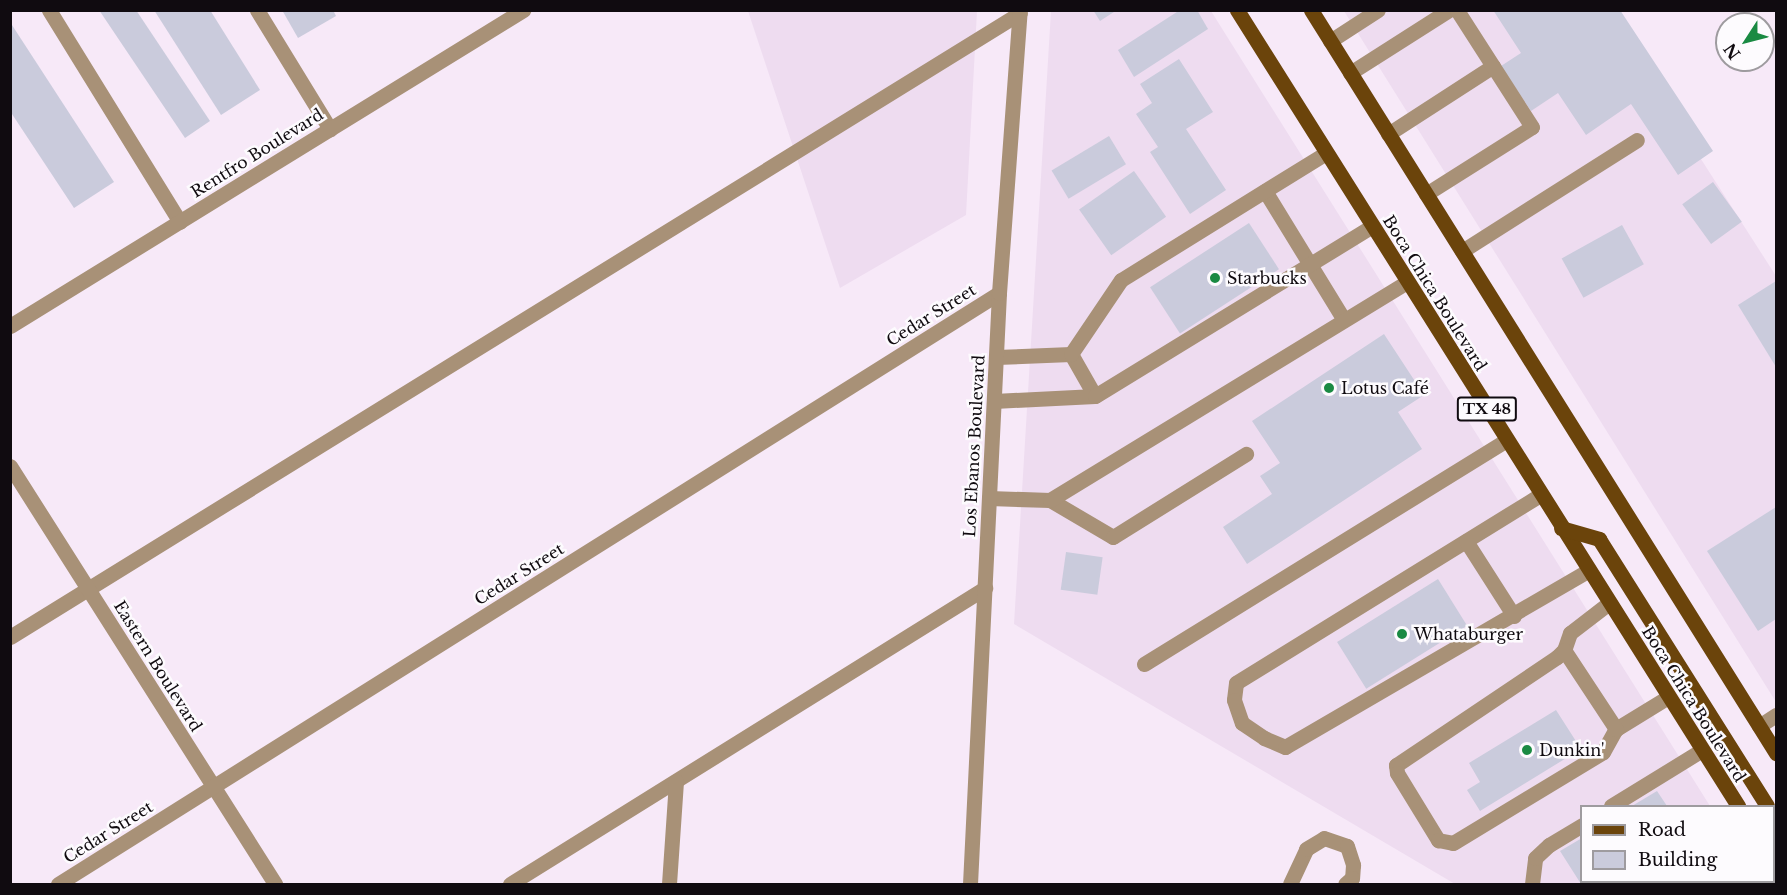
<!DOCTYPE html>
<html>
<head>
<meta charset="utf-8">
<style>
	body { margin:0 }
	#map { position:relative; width:1787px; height:895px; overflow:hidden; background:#f7e9f8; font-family:"Libre Baskerville",serif }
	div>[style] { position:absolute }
	.built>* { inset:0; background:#eedcf0 }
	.building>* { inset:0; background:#cacbdc; transform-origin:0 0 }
	.service>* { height:15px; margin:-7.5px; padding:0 7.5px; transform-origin:7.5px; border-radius:7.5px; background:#a89177 }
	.minor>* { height:15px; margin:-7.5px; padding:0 7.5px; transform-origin:7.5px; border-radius:7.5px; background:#a89177 }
	.tertiary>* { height:15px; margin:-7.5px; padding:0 7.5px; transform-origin:7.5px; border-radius:7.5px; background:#a89177 }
	.primary>* { height:15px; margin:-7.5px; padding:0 7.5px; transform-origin:7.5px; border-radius:7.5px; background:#6b440b }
	.dots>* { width:16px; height:16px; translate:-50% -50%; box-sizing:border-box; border:3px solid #fdfbfe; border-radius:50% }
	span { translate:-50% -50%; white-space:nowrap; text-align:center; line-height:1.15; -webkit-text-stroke:5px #fdfbfe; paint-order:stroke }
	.shield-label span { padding:2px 4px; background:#fdfbfe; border:2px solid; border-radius:4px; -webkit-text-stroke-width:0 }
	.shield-label { font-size:15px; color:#100b10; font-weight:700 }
	.street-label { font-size:16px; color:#100b10 }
	.poi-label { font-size:16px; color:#100b10 }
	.left { translate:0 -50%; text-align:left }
	.frame { position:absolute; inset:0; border:12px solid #100b10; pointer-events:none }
	.legend { position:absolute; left:1580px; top:805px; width:195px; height:78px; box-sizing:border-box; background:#fdfbfe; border:2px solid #9e9b9f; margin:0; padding:8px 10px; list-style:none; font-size:18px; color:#100b10 }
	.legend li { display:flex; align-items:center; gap:12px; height:30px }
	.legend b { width:30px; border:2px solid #9e9b9f }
	.north { position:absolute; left:1715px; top:12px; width:60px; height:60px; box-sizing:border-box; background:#fdfbfe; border:2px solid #9e9b9f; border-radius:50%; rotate:234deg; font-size:16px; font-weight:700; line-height:24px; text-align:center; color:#100b10 }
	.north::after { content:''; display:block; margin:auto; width:21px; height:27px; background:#1a8a43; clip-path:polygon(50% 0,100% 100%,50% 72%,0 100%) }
</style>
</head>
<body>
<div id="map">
	<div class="built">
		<i style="clip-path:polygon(748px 11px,977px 11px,966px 215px,840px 288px)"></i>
		<i style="clip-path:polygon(1051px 11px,1211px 11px,1710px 806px,1582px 806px,1582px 882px,1757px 882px,1759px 884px,1455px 884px,1014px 624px)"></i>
		<i style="clip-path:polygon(1344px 11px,1606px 11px,1776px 276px,1776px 702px)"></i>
	</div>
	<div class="building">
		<i style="clip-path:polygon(99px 10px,136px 10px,210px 121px,185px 138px)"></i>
		<i style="clip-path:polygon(154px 10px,210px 10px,260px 90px,221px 115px)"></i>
		<i style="clip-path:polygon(282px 10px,333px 10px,336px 16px,298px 38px)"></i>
		<i style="clip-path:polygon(1093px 10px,1117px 10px,1100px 21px)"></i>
		<i style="clip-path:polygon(1180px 10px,1197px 10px,1208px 29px,1134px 77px,1118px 50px)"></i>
		<i style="clip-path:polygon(1493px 10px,1620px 10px,1713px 151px,1678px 175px,1631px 104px,1586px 135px,1558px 93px,1531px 111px,1501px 66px,1521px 53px)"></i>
		<i style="clip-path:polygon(10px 22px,114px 182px,74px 208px,10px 111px)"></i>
		<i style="clip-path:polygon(1179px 59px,1213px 112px,1186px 129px,1226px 190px,1190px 214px,1150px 152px,1158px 147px,1136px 114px,1152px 103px,1140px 84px)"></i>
		<i style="left:1109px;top:136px;width:33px;height:67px;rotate:59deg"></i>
		<i style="left:1134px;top:171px;width:56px;height:67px;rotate:55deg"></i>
		<i style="left:1713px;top:182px;width:49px;height:38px;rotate:54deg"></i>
		<i style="left:1249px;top:223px;width:55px;height:118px;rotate:57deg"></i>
		<i style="left:1622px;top:225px;width:45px;height:69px;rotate:61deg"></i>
		<i style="clip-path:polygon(1776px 281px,1776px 367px,1738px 305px)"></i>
		<i style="clip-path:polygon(1384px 334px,1424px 395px,1398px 412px,1422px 449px,1247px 564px,1223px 527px,1272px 494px,1260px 476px,1280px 463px,1252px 421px)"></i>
		<i style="clip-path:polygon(1776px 507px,1776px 619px,1758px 631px,1707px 551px)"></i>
		<i style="left:1066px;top:552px;width:37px;height:38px;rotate:8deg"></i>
		<i style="left:1438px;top:579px;width:55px;height:119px;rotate:58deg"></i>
		<i style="clip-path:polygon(1556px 710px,1581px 749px,1480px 811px,1467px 790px,1480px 782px,1469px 763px)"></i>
		<i style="clip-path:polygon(1657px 791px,1667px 806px,1632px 806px)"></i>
		<i style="clip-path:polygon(1582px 838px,1582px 882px,1606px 882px,1601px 884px,1581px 884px,1560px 851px)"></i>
		<i style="clip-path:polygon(1654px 882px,1696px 882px,1698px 884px,1649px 884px)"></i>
	</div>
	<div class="service">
		<i style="left:49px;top:10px;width:249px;rotate:58.3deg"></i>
		<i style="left:257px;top:10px;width:140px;rotate:58.5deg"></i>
		<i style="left:1330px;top:41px;width:57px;rotate:-32.9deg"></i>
		<i style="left:1350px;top:73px;width:117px;rotate:-32.5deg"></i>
		<i style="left:1388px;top:134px;width:125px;rotate:-32.9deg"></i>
		<i style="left:1265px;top:191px;width:151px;rotate:58.5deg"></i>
		<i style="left:1426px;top:194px;width:125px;rotate:-32.3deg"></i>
		<i style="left:1532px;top:127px;width:139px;rotate:-122.7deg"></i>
		<i style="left:1462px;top:251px;width:207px;rotate:-32.4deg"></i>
		<i style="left:1071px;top:354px;width:48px;rotate:60.3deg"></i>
		<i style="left:996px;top:357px;width:75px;rotate:-2.3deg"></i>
		<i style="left:1071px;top:354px;width:89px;rotate:-56deg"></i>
		<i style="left:1121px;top:280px;width:241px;rotate:-31.8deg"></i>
		<i style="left:994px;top:401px;width:101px;rotate:-2.8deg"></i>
		<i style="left:1095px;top:396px;width:325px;rotate:-31.5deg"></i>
		<i style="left:1540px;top:495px;width:357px;rotate:148.3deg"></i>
		<i style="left:1236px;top:683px;width:17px;rotate:97deg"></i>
		<i style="left:1234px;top:700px;width:24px;rotate:71deg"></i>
		<i style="left:1242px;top:723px;width:27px;rotate:34deg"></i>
		<i style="left:1264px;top:738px;width:23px;rotate:23deg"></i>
		<i style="left:1285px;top:747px;width:350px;rotate:-30.2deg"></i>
		<i style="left:989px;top:498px;width:61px;rotate:1.9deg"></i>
		<i style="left:1050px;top:500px;width:73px;rotate:30.4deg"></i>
		<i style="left:1113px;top:537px;width:157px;rotate:-32deg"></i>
		<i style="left:1050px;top:500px;width:418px;rotate:-31.4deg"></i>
		<i style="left:1466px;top:541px;width:89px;rotate:57.4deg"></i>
		<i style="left:1609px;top:603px;width:49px;rotate:142.4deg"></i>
		<i style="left:1570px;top:633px;width:18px;rotate:109deg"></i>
		<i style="left:1564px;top:650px;width:10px;rotate:135deg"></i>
		<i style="left:1557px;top:657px;width:194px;rotate:146.1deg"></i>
		<i style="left:1396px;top:765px;width:8px;rotate:83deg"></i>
		<i style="left:1397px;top:773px;width:79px;rotate:58.5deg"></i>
		<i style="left:1438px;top:840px;width:15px;rotate:11deg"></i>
		<i style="left:1453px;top:843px;width:175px;rotate:-31.2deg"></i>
		<i style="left:1603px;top:752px;width:26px;rotate:-61deg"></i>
		<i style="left:1616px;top:729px;width:61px;rotate:-31.6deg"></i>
		<i style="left:10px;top:637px;width:1187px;rotate:-31.71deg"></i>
		<i style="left:1564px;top:650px;width:95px;rotate:56.6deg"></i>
		<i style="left:1144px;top:664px;width:426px;rotate:-31.7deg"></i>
		<i style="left:1759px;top:726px;width:20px;rotate:-33deg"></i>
		<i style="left:1611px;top:806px;width:107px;rotate:-31.6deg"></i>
		<i style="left:510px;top:884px;width:560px;rotate:-31.93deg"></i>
		<i style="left:669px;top:884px;width:103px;rotate:-86.1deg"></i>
		<i style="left:1290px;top:884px;width:38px;rotate:-65deg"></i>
		<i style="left:1306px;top:849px;width:21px;rotate:-31deg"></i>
		<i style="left:1324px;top:838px;width:24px;rotate:19deg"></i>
		<i style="left:1347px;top:846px;width:20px;rotate:72deg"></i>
		<i style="left:1353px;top:865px;width:13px;rotate:94deg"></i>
		<i style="left:1352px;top:878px;width:9px;rotate:139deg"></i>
		<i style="left:1532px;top:884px;width:26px;rotate:-83deg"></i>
		<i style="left:1535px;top:858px;width:19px;rotate:-43deg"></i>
		<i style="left:1549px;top:845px;width:39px;rotate:-31deg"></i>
		<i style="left:1624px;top:884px;width:5px;rotate:-22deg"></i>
	</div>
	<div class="minor">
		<i style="left:10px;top:326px;width:603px;rotate:-31.63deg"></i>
		<i style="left:10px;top:466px;width:495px;rotate:57.6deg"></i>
		<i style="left:58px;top:884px;width:1111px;rotate:-32.13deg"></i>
	</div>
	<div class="tertiary">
		<i style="left:970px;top:884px;width:592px;rotate:-87.19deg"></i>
		<i style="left:999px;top:293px;width:284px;rotate:-85.8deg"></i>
	</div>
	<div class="primary">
		<i style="left:1237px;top:10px;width:941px;rotate:57.81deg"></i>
		<i style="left:1311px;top:10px;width:877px;rotate:57.96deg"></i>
		<i style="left:1561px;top:528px;width:40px;rotate:16deg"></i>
		<i style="left:1599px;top:539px;width:315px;rotate:57.8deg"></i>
		<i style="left:1774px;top:816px;width:5px;rotate:68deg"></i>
		<i style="left:1774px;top:863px;width:5px;rotate:68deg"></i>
	</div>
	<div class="dots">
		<i style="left:1215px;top:278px;background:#1a8a43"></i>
		<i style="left:1329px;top:388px;background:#1a8a43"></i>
		<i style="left:1402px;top:634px;background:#1a8a43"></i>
		<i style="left:1527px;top:750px;background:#1a8a43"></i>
	</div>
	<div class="shield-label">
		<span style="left:1487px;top:409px">TX 48</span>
	</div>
	<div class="street-label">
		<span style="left:257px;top:153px;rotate:-32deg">Rentfro Boulevard</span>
		<span style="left:1435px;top:293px;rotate:58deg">Boca Chica Boulevard</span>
		<span style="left:931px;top:315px;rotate:-32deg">Cedar Street</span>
		<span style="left:974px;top:446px;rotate:-87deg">Los Ebanos Boulevard</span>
		<span style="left:519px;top:574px;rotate:-32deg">Cedar Street</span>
		<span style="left:158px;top:666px;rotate:58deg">Eastern Boulevard</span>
		<span style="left:1694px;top:704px;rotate:58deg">Boca Chica Boulevard</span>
		<span style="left:108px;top:832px;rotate:-32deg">Cedar Street</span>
	</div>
	<div class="poi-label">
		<span class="left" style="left:1227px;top:278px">Starbucks</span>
		<span class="left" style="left:1341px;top:388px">Lotus Café</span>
		<span class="left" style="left:1414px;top:634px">Whataburger</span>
		<span class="left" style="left:1539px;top:750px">Dunkin'</span>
	</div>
	<div class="frame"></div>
	<ul class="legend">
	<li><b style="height:8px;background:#6b440b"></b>Road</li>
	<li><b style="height:16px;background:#cacbdc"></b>Building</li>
	</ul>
	<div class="north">N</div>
</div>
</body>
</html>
